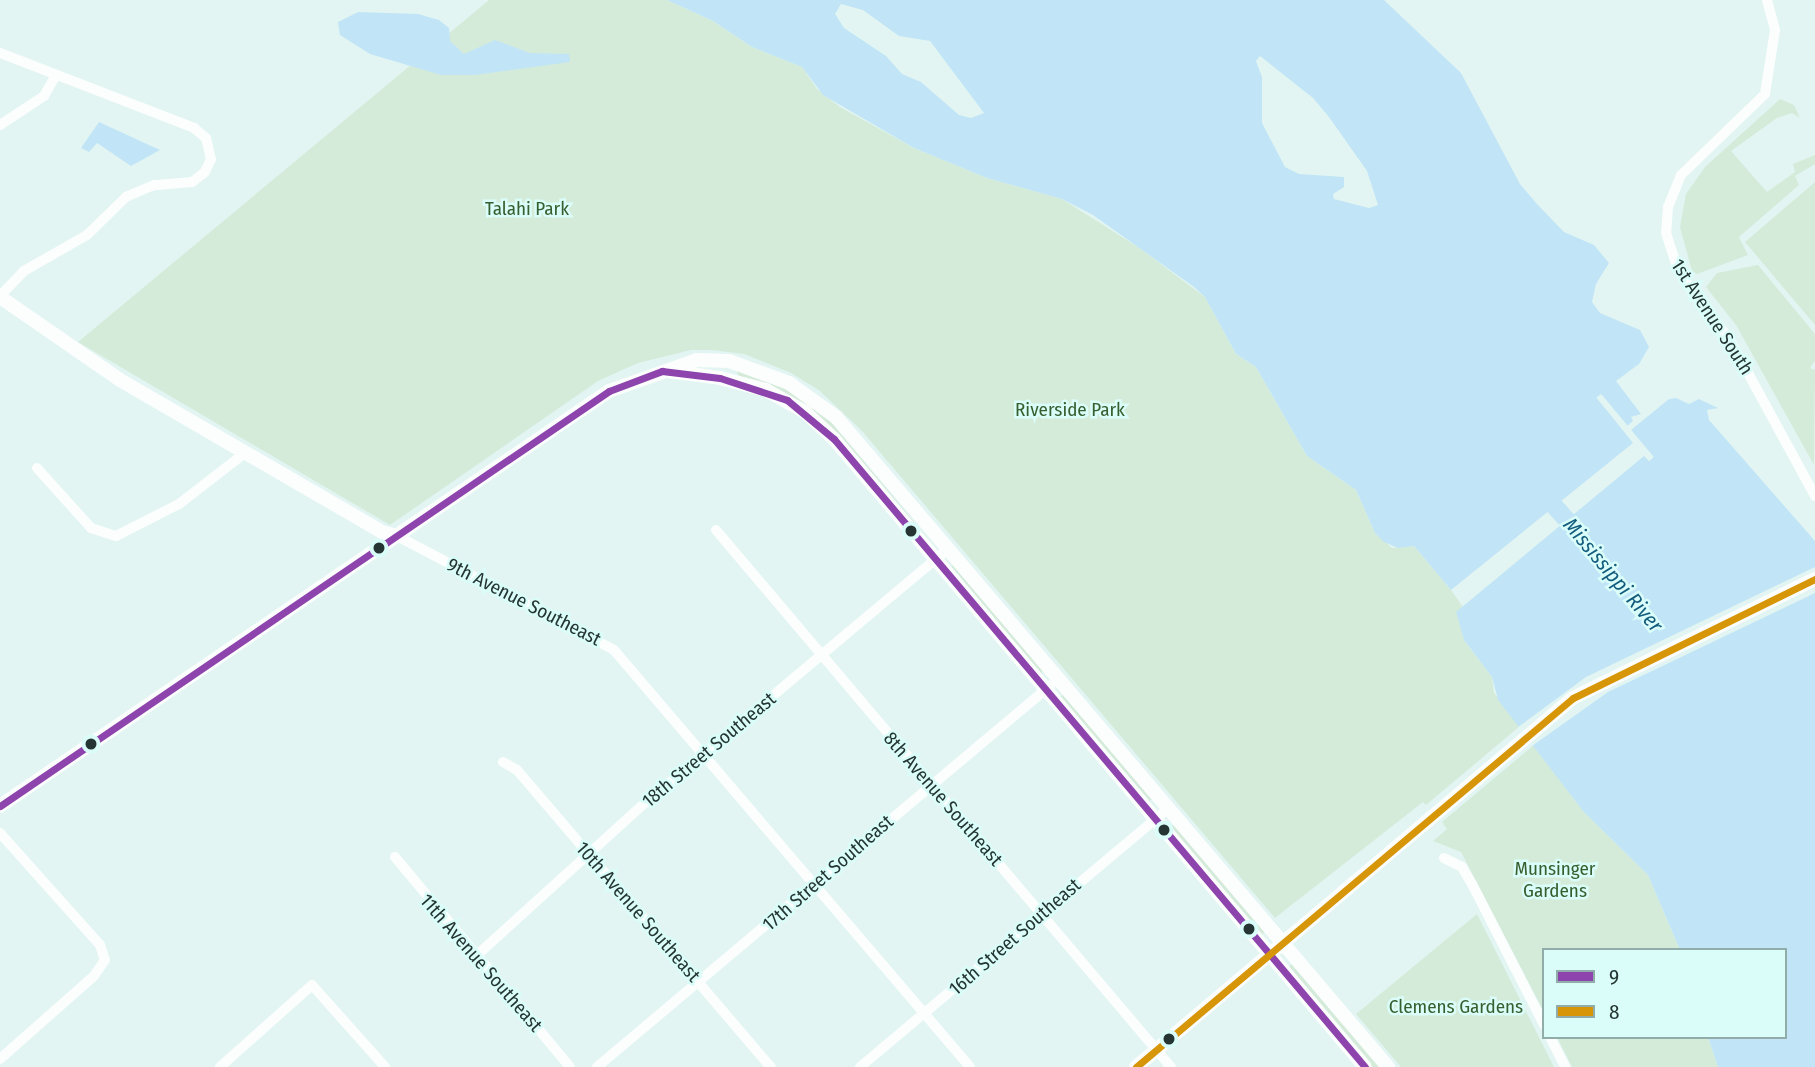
<!DOCTYPE html>
<html>
<head>
<meta charset="utf-8">
<style>
	body { margin:0 }
	#map { position:relative; width:1815px; height:1067px; overflow:hidden; background:#e2f5f3; font-family:"Fira Sans Condensed",sans-serif }
	div>[style] { position:absolute }
	.green>* { inset:0; background:#d5ebda; transform-origin:0 0 }
	.water>* { inset:0; background:#c1e5f6 }
	.pier>* { inset:0; background:#e2f5f3; transform-origin:0 0 }
	.river>* { height:18px; margin:-9px; padding:0 9px; transform-origin:9px; border-radius:9px; background:#c1e5f6 }
	.minor>* { height:10px; margin:-5px; padding:0 5px; transform-origin:5px; border-radius:5px; background:#fbfefd }
	.tertiary>* { height:14px; margin:-7px; padding:0 7px; transform-origin:7px; border-radius:7px; background:#fbfefd }
	.bus-1>* { height:7px; margin:-3.5px; padding:0 3.5px; transform-origin:3.5px; border-radius:3.5px; background:#8e44ad }
	.bus-2>* { height:7px; margin:-3.5px; padding:0 3.5px; transform-origin:3.5px; border-radius:3.5px; background:#d79508 }
	.dots>* { width:19px; height:19px; translate:-50% -50%; box-sizing:border-box; border:4px solid #dafdf9; border-radius:50% }
	span { translate:-50% -50%; white-space:nowrap; text-align:center; line-height:1.15; -webkit-text-stroke:5px #dafdf9; paint-order:stroke }
	.park-label { font-size:19px; color:#375e2e }
	.street-label { font-size:19px; color:#243533 }
	.water-label { font-size:21px; color:#135c7e; font-style:italic }
	.legend { position:absolute; left:1542px; top:948px; width:245px; height:91px; box-sizing:border-box; background:#dafdf9; border:2px solid #91adaa; margin:0; padding:9px 12px; list-style:none; font-size:21px; color:#243533 }
	.legend li { display:flex; align-items:center; gap:14px; height:35px }
	.legend b { width:35px; border:2px solid #91adaa }
</style>
</head>
<body>
<div id="map">
	<div class="green">
		<i style="clip-path:polygon(489px 0,667px 0,713px 21px,752px 47px,802px 67px,817px 89px,840px 107px,914px 148px,987px 178px,1062px 199px,1138px 247px,1205px 297px,1236px 354px,1256px 367px,1307px 456px,1356px 490px,1375px 533px,1392px 548px,1414px 546px,1451px 590px,1463px 607px,1459px 615px,1464px 640px,1492px 677px,1494px 693px,1520px 726px,1426px 805px,1423px 802px,1275px 918px,862px 431px,820px 391px,791px 373px,744px 354px,712px 350px,691px 350px,638px 363px,598px 381px,390px 525px,78px 342px)"></i>
		<i style="clip-path:polygon(1780px 99px,1794px 105px,1800px 118px,1792px 113px,1777px 118px,1731px 151px,1767px 192px,1795px 172px,1793px 164px,1815px 155px,1815px 164px,1795px 176px,1799px 185px,1739px 237px,1748px 255px,1697px 274px,1692px 271px,1680px 227px,1686px 194px,1705px 167px)"></i>
		<i style="clip-path:polygon(1815px 182px,1815px 325px,1745px 242px)"></i>
		<i style="clip-path:polygon(1758px 265px,1815px 334px,1815px 361px,1810px 368px,1815px 370px,1814px 465px,1736px 325px,1706px 287px,1717px 273px)"></i>
		<i style="clip-path:polygon(737px 371px,769px 378px,823px 412px,929px 540px,832px 433px,738px 375px)"></i>
		<i style="clip-path:polygon(953px 565px,1043px 670px,1041px 674px,951px 566px)"></i>
		<i style="left:1063px;top:695px;width:137px;height:4px;rotate:49deg"></i>
		<i style="clip-path:polygon(1535px 744px,1583px 811px,1648px 875px,1680px 950px,1544px 950px,1544px 1012px,1461px 852px,1433px 841px,1447px 829px,1442px 822px)"></i>
		<i style="clip-path:polygon(1174px 824px,1264px 931px,1263px 935px,1169px 827px)"></i>
		<i style="clip-path:polygon(1477px 914px,1554px 1067px,1401px 1067px,1356px 1014px)"></i>
		<i style="clip-path:polygon(1292px 964px,1381px 1067px,1371px 1067px,1288px 967px)"></i>
		<i style="clip-path:polygon(1557px 1037px,1708px 1037px,1718px 1067px,1572px 1067px)"></i>
	</div>
	<div class="water">
		<i style="clip-path:polygon(evenodd,667px 0,1384px 0,1461px 73px,1520px 184px,1537px 204px,1564px 232px,1594px 245px,1609px 263px,1596px 284px,1592px 302px,1600px 313px,1640px 330px,1649px 347px,1639px 364px,1616px 381px,1641px 414px,1631px 417px,1633px 421px,1627px 426px,1602px 395px,1597px 398px,1633px 443px,1451px 590px,1414px 546px,1398px 548px,1384px 542px,1375px 533px,1356px 490px,1307px 456px,1256px 367px,1236px 354px,1205px 297px,1194px 287px,1093px 215px,1062px 199px,987px 178px,914px 148px,823px 95px,802px 67px,752px 47px,713px 21px,667px 0,841px 4px,863px 10px,899px 36px,930px 41px,984px 113px,971px 118px,959px 115px,921px 82px,902px 74px,886px 56px,844px 28px,835px 14px,841px 4px,667px 0,1260px 56px,1313px 98px,1329px 117px,1367px 171px,1378px 205px,1369px 208px,1334px 199px,1333px 194px,1344px 187px,1344px 177px,1299px 174px,1285px 167px,1262px 123px,1262px 77px,1256px 61px,1260px 56px)"></i>
		<i style="clip-path:polygon(358px 12px,418px 14px,439px 20px,449px 28px,450px 41px,464px 54px,495px 40px,530px 53px,569px 54px,570px 62px,475px 75px,441px 75px,370px 54px,340px 35px,338px 22px)"></i>
		<i style="clip-path:polygon(99px 122px,160px 150px,131px 166px,97px 143px,89px 152px,81px 148px)"></i>
		<i style="clip-path:polygon(1676px 398px,1689px 404px,1699px 399px,1718px 408px,1707px 410px,1709px 420px,1815px 541px,1815px 1067px,1718px 1067px,1708px 1037px,1785px 1037px,1785px 950px,1680px 950px,1648px 875px,1583px 811px,1498px 700px,1492px 677px,1464px 640px,1456px 612px,1644px 456px,1649px 461px,1653px 458px,1631px 430px,1669px 399px)"></i>
	</div>
	<div class="pier">
		<i style="left:1601px;top:394px;width:82px;height:6px;rotate:50deg"></i>
		<i style="clip-path:polygon(1815px 567px,1815px 593px,1608px 692px,1532px 746px,1517px 728px,1586px 677px)"></i>
	</div>
	<div class="river">
		<i style="left:1540px;top:490px;width:63px;rotate:48.2deg"></i>
	</div>
	<div class="minor">
		<i style="left:1767px;top:0;width:31px;rotate:75deg"></i>
		<i style="left:1775px;top:30px;width:65px;rotate:98.9deg"></i>
		<i style="left:1765px;top:94px;width:117px;rotate:136deg"></i>
		<i style="left:1681px;top:175px;width:35px;rotate:112deg"></i>
		<i style="left:1668px;top:207px;width:26px;rotate:94deg"></i>
		<i style="left:1666px;top:233px;width:40px;rotate:72deg"></i>
		<i style="left:1678px;top:271px;width:86px;rotate:53deg"></i>
		<i style="left:1730px;top:340px;width:178px;rotate:61.4deg"></i>
		<i style="left:0;top:53px;width:208px;rotate:21.1deg"></i>
		<i style="left:194px;top:128px;width:16px;rotate:40deg"></i>
		<i style="left:206px;top:138px;width:22px;rotate:77deg"></i>
		<i style="left:211px;top:159px;width:14px;rotate:115deg"></i>
		<i style="left:205px;top:172px;width:16px;rotate:142deg"></i>
		<i style="left:192px;top:182px;width:38px;rotate:175deg"></i>
		<i style="left:154px;top:185px;width:30px;rotate:157deg"></i>
		<i style="left:126px;top:197px;width:54px;rotate:135.7deg"></i>
		<i style="left:87px;top:235px;width:73px;rotate:150.3deg"></i>
		<i style="left:24px;top:271px;width:35px;rotate:134deg"></i>
		<i style="left:0;top:125px;width:53px;rotate:-33.4deg"></i>
		<i style="left:44px;top:96px;width:24px;rotate:-60deg"></i>
		<i style="left:37px;top:468px;width:81px;rotate:48deg"></i>
		<i style="left:91px;top:528px;width:26px;rotate:18deg"></i>
		<i style="left:116px;top:536px;width:71px;rotate:-26.9deg"></i>
		<i style="left:179px;top:504px;width:83px;rotate:-37.7deg"></i>
		<i style="left:716px;top:530px;width:704px;rotate:49.73deg"></i>
		<i style="left:397px;top:536px;width:245px;rotate:27.7deg"></i>
		<i style="left:614px;top:650px;width:548px;rotate:49.51deg"></i>
		<i style="left:503px;top:762px;width:16px;rotate:30deg"></i>
		<i style="left:517px;top:770px;width:391px;rotate:49.5deg"></i>
		<i style="left:0;top:833px;width:150px;rotate:48.2deg"></i>
		<i style="left:100px;top:945px;width:16px;rotate:72deg"></i>
		<i style="left:105px;top:960px;width:19px;rotate:125deg"></i>
		<i style="left:94px;top:976px;width:125px;rotate:138.6deg"></i>
		<i style="left:395px;top:857px;width:273px;rotate:50.2deg"></i>
		<i style="left:1444px;top:858px;width:20px;rotate:27deg"></i>
		<i style="left:1462px;top:867px;width:20px;rotate:60deg"></i>
		<i style="left:1472px;top:884px;width:158px;rotate:62.9deg"></i>
		<i style="left:476px;top:956px;width:228px;rotate:-42.2deg"></i>
		<i style="left:645px;top:803px;width:394px;rotate:-40deg"></i>
		<i style="left:1550px;top:1037px;width:34px;rotate:63deg"></i>
		<i style="left:220px;top:1067px;width:123px;rotate:-41.7deg"></i>
		<i style="left:312px;top:985px;width:110px;rotate:48.3deg"></i>
		<i style="left:597px;top:1067px;width:593px;rotate:-40.08deg"></i>
		<i style="left:860px;top:1067px;width:403px;rotate:-40deg"></i>
	</div>
	<div class="tertiary">
		<i style="left:0;top:297px;width:146px;rotate:34.7deg"></i>
		<i style="left:120px;top:380px;width:303px;rotate:30.1deg"></i>
		<i style="left:382px;top:532px;width:16px;rotate:15deg"></i>
		<i style="left:667px;top:371px;width:53px;rotate:7.5deg"></i>
		<i style="left:720px;top:378px;width:48px;rotate:14.6deg"></i>
		<i style="left:766px;top:390px;width:45px;rotate:29.4deg"></i>
		<i style="left:805px;top:412px;width:40px;rotate:43deg"></i>
		<i style="left:834px;top:439px;width:822px;rotate:49.78deg"></i>
		<i style="left:0;top:806px;width:737px;rotate:-34.27deg"></i>
		<i style="left:609px;top:391px;width:93px;rotate:-19.4deg"></i>
		<i style="left:697px;top:360px;width:32px;rotate:2deg"></i>
		<i style="left:729px;top:361px;width:64px;rotate:20.1deg"></i>
		<i style="left:789px;top:383px;width:58px;rotate:35.9deg"></i>
		<i style="left:836px;top:417px;width:853px;rotate:49.66deg"></i>
		<i style="left:1136px;top:1067px;width:572px;rotate:-40.18deg"></i>
		<i style="left:1573px;top:698px;width:270px;rotate:-26.2deg"></i>
	</div>
	<div class="bus-1">
		<i style="left:0;top:806px;width:737px;rotate:-34.27deg"></i>
		<i style="left:609px;top:391px;width:57px;rotate:-20.7deg"></i>
		<i style="left:662px;top:371px;width:58px;rotate:6.9deg"></i>
		<i style="left:720px;top:378px;width:71px;rotate:18.2deg"></i>
		<i style="left:787px;top:400px;width:61px;rotate:39.7deg"></i>
		<i style="left:834px;top:439px;width:822px;rotate:49.78deg"></i>
	</div>
	<div class="bus-2">
		<i style="left:1136px;top:1067px;width:572px;rotate:-40.18deg"></i>
		<i style="left:1573px;top:698px;width:270px;rotate:-26.2deg"></i>
	</div>
	<div class="dots">
		<i style="left:911px;top:531px;background:#243533"></i>
		<i style="left:379px;top:548px;background:#243533"></i>
		<i style="left:91px;top:744px;background:#243533"></i>
		<i style="left:1164px;top:830px;background:#243533"></i>
		<i style="left:1249px;top:929px;background:#243533"></i>
		<i style="left:1169px;top:1039px;background:#243533"></i>
	</div>
	<div class="park-label">
		<span style="left:527px;top:209px">Talahi Park</span>
		<span style="left:1070px;top:410px">Riverside Park</span>
		<span style="left:1555px;top:880px">Munsinger<br>Gardens</span>
		<span style="left:1456px;top:1007px">Clemens Gardens</span>
	</div>
	<div class="street-label">
		<span style="left:1712px;top:317px;rotate:57deg">1st Avenue South</span>
		<span style="left:524px;top:602px;rotate:27deg">9th Avenue Southeast</span>
		<span style="left:709px;top:750px;rotate:-40deg">18th Street Southeast</span>
		<span style="left:943px;top:799px;rotate:49deg">8th Avenue Southeast</span>
		<span style="left:828px;top:873px;rotate:-41deg">17th Street Southeast</span>
		<span style="left:638px;top:912px;rotate:49deg">10th Avenue Southeast</span>
		<span style="left:1015px;top:937px;rotate:-41deg">16th Street Southeast</span>
		<span style="left:481px;top:963px;rotate:49deg">11th Avenue Southeast</span>
	</div>
	<div class="water-label">
		<span style="left:1613px;top:575px;rotate:50deg">Mississippi River</span>
	</div>
	<ul class="legend">
	<li><b style="height:9px;background:#8e44ad"></b>9</li>
	<li><b style="height:9px;background:#d79508"></b>8</li>
	</ul>
</div>
</body>
</html>
